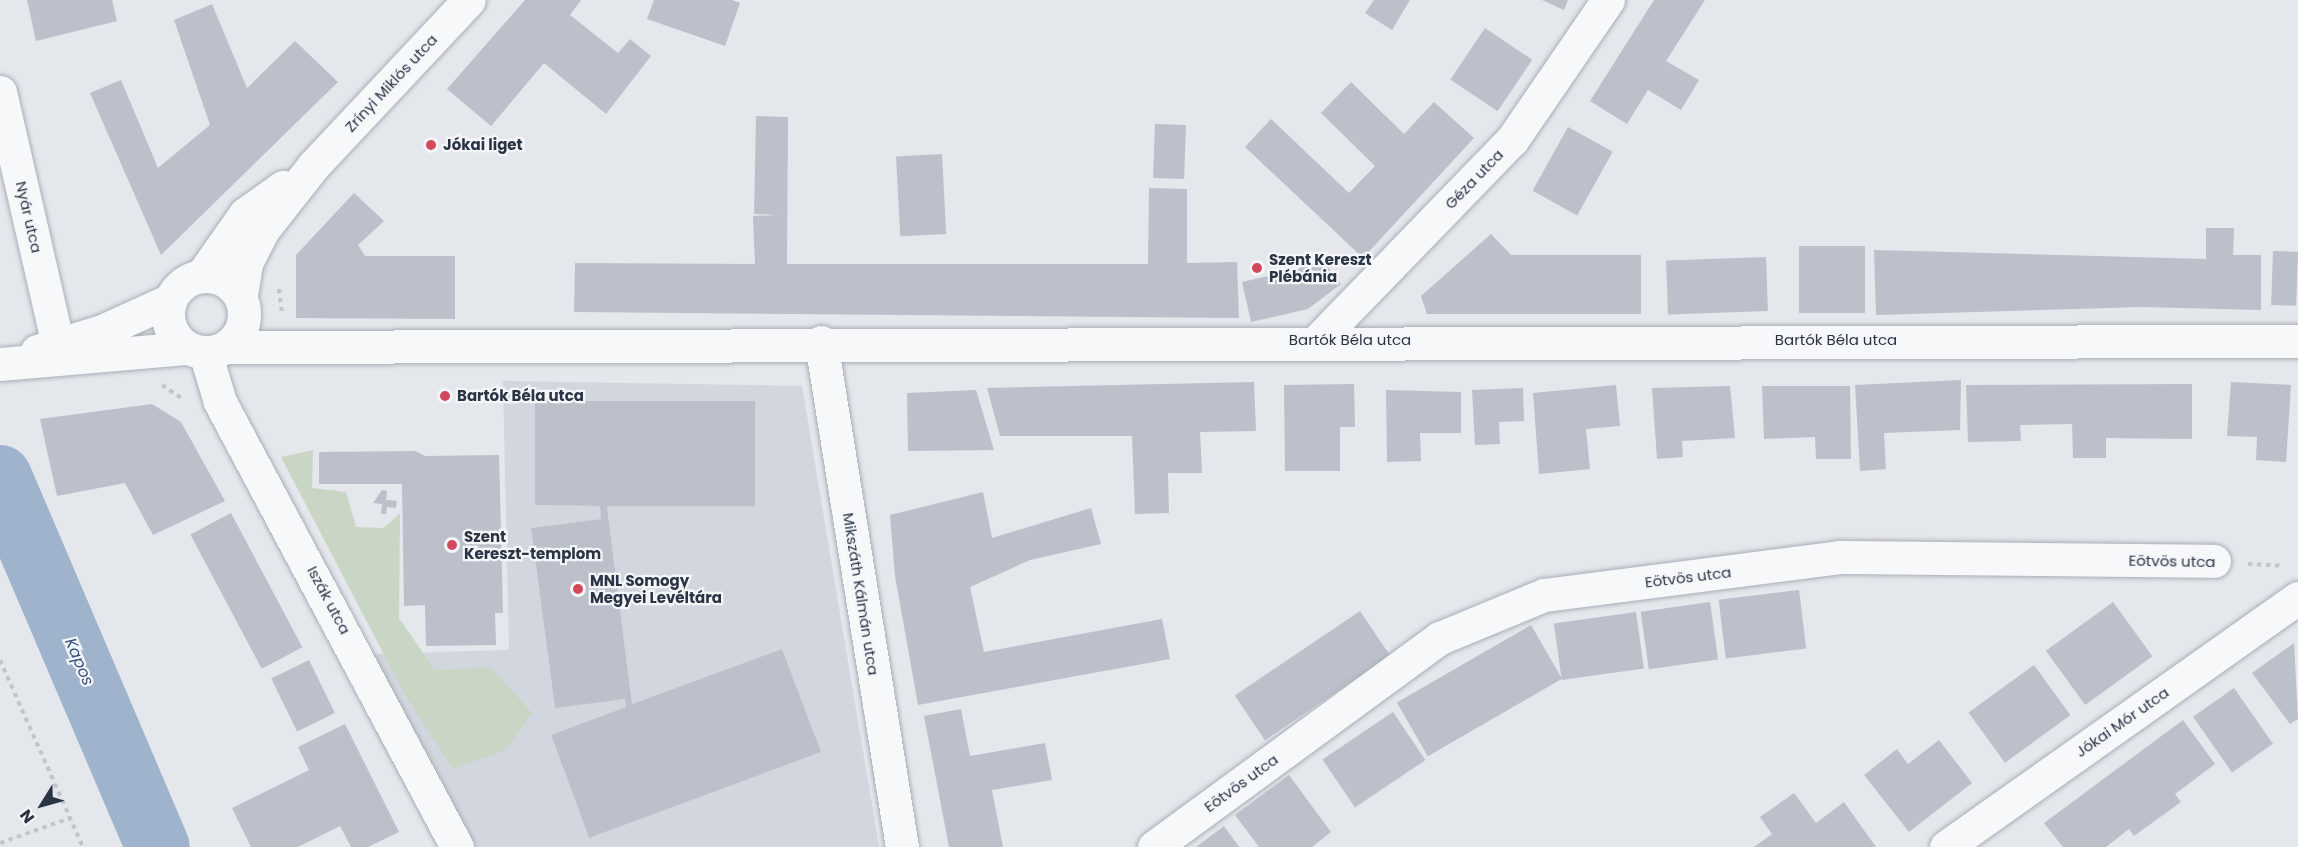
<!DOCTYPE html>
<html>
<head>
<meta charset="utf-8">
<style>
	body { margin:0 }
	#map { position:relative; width:2298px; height:847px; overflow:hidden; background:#e4e7ec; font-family:Poppins,sans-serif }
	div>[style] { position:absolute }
	.built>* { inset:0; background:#d2d6de }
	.green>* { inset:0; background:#c9d6c5 }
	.river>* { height:64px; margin:-32px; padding:0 32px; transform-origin:32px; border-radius:32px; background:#9fb4cc }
	.building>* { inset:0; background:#bbc0ca; transform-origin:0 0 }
	.path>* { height:4px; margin-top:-2px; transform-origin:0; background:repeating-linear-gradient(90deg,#c2c5cb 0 4.5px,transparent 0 9px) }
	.roads { filter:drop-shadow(0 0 2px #a9aeb7) drop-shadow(0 0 2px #a9aeb7) }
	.minor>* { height:33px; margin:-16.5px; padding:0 16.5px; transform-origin:16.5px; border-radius:16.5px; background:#f7f8fa }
	.tertiary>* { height:33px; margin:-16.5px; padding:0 16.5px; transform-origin:16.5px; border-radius:16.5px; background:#f7f8fa }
	.tertiary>.ring { margin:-16.5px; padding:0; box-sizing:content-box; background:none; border:33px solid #f7f8fa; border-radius:50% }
	.dots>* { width:16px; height:16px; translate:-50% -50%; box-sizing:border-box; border:3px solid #f4f6f9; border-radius:50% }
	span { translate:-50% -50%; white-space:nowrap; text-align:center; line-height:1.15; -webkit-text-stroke:4.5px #f4f6f9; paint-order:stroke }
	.street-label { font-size:15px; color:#2b3445 }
	.poi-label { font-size:15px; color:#2b3445; font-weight:700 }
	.left { translate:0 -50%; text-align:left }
	.water-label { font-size:16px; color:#34527a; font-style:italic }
	.north { position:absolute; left:12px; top:775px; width:60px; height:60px; -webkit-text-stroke:4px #f4f6f9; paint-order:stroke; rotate:233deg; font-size:16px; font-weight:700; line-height:24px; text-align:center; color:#2b3445 }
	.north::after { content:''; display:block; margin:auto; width:21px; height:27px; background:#2b3445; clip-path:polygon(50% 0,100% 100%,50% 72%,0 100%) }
</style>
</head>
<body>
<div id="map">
	<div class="built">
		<i style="clip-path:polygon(evenodd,503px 381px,802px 386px,879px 847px,472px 847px,373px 654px,509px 650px,503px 381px,535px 401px,755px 401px,607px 506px,632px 704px,782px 649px,820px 752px,589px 838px,551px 735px,626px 707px,625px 699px,555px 707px,531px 528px,601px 519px,600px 506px,536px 505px,535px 401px)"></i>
	</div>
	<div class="green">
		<i style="clip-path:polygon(313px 450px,312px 488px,346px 492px,356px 527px,384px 528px,400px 513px,399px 618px,435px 670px,491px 667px,532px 713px,506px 750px,453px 769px,405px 695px,281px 457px)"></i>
	</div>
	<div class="river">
		<i style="left:0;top:477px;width:402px;rotate:66.9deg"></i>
	</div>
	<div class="building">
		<i style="clip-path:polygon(27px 0,112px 0,117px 21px,36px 41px)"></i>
		<i style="clip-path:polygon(525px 0,581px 0,570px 15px,618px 53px,630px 39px,651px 56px,606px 114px,544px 63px,491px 126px,447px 89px)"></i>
		<i style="clip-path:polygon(654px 0,732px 0,740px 3px,725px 46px,647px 19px)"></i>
		<i style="clip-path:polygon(1374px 0,1410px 0,1392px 30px,1365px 13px)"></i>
		<i style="clip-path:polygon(1542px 0,1568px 0,1564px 10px)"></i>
		<i style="clip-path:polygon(1654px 0,1705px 0,1666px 61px,1699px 80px,1681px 110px,1648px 90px,1627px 124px,1590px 101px)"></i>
		<i style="clip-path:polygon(212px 4px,247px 88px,295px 41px,338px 82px,161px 255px,90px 93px,121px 80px,158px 168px,210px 125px,174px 20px)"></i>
		<i style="left:1485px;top:28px;width:57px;height:62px;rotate:34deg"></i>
		<i style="clip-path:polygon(1351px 82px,1404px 134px,1434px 102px,1474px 138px,1363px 258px,1245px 147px,1271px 119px,1349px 193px,1375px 166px,1321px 113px)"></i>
		<i style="clip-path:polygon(756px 116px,788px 117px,787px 264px,1148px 264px,1149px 188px,1187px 189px,1187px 263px,1237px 262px,1239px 318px,574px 312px,575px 263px,755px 264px,753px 216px,778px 215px,754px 214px)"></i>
		<i style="left:1155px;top:124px;width:31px;height:54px;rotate:2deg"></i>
		<i style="left:1568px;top:127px;width:51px;height:73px;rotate:29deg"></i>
		<i style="left:942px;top:154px;width:80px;height:46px;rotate:87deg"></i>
		<i style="clip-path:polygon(354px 193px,384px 221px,358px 245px,365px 256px,455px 256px,455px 319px,296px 318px,296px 255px)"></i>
		<i style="clip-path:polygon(2206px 228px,2234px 228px,2233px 255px,2261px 255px,2261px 310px,2142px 307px,1876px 315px,1874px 250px,2206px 259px)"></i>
		<i style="clip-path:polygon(1491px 234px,1511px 255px,1641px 255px,1641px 314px,1427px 314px,1421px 296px)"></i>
		<i style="left:1799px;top:246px;width:66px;height:67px"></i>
		<i style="left:2273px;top:251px;width:25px;height:54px;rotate:2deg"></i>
		<i style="clip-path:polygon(1318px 254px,1341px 284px,1308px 309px,1251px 322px,1242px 282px,1299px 269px)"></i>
		<i style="left:1766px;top:257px;width:54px;height:100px;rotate:88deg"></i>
		<i style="clip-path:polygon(1961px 380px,1960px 430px,1884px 433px,1886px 469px,1860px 471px,1855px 385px)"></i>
		<i style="clip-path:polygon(1254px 382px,1256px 431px,1200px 432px,1202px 473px,1168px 473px,1169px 513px,1135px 514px,1132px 436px,1000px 436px,987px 388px)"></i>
		<i style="clip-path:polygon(2231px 382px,2291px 385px,2286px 462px,2256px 460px,2257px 437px,2227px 436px)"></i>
		<i style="clip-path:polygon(1354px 384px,1355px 427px,1340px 427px,1340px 471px,1285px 471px,1284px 385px)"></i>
		<i style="clip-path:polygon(2192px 384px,2192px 439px,2106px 438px,2106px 458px,2073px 458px,2072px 424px,2020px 425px,2021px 441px,1968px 442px,1966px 385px)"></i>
		<i style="clip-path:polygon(1616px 385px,1620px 426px,1586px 429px,1590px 469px,1539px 474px,1533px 393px)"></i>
		<i style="clip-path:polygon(1730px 386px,1735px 438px,1682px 441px,1683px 457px,1657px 459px,1652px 388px)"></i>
		<i style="clip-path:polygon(1762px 386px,1850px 386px,1851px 459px,1816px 459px,1815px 437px,1764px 439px)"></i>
		<i style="clip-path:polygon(1523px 388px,1524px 421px,1499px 422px,1500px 444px,1475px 445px,1472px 390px)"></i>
		<i style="clip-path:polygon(976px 390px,994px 450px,908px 451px,907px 393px)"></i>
		<i style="clip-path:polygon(1386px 390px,1461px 392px,1461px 433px,1420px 433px,1421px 461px,1387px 462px)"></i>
		<i style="clip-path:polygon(535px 401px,755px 401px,755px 506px,607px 506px,632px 704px,782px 649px,821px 752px,589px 838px,551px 735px,626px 707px,625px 699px,555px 708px,531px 528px,601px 519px,600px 506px,535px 505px)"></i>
		<i style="clip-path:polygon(152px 404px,181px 422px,225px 501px,153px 535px,125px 483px,57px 496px,40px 419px)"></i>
		<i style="clip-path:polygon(415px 451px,425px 456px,499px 455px,503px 613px,495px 613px,496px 645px,426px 646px,425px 605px,404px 606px,402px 484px,319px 484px,319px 452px)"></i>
		<i style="clip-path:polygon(382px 490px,387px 491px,386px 500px,397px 501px,396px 508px,387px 507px,386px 514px,381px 514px,382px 504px,373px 503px)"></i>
		<i style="clip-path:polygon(983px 492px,992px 538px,1091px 508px,1101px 544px,1030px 560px,970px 587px,984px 652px,1162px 619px,1170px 659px,918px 705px,895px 576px,890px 515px)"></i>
		<i style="left:231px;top:513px;width:152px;height:46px;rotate:62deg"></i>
		<i style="left:1799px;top:590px;width:59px;height:81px;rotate:83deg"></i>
		<i style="left:1710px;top:602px;width:58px;height:70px;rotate:82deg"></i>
		<i style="left:2113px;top:602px;width:67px;height:83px;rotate:54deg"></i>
		<i style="left:1360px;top:611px;width:54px;height:151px;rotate:56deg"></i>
		<i style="left:1636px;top:612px;width:57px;height:83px;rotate:82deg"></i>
		<i style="left:1531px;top:625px;width:62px;height:155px;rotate:60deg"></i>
		<i style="clip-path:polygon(2294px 643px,2298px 719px,2290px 724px,2252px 673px)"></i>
		<i style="left:309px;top:660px;width:59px;height:42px;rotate:64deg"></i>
		<i style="left:2034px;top:665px;width:62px;height:81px;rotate:54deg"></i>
		<i style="left:2234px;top:688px;width:68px;height:50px;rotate:55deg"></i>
		<i style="clip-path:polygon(961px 709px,970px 756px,1045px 743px,1052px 780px,992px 790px,1003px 847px,949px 847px,924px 716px)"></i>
		<i style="left:1393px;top:712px;width:58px;height:85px;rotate:56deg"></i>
		<i style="clip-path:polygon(2183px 720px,2215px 764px,2175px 794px,2181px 802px,2134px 836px,2129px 829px,2106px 847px,2063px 847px,2044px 823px)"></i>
		<i style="clip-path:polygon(345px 724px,399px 832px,368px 847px,351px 847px,340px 826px,298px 847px,251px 847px,232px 808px,309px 770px,298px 747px)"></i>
		<i style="clip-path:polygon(1939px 740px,1972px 783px,1909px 832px,1864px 775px,1897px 749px,1908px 764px)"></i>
		<i style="clip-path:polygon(1289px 775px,1331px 832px,1312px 847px,1259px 847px,1235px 815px)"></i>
		<i style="clip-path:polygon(1794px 793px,1816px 823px,1844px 802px,1876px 847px,1754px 847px,1772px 834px,1760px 817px)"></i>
		<i style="clip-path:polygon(1224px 826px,1239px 847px,1196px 847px)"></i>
	</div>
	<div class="path">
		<i style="left:279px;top:289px;width:23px;rotate:83deg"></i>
		<i style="left:162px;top:385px;width:25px;rotate:34deg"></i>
		<i style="left:2248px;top:564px;width:34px;rotate:3deg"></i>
		<i style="left:0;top:660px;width:205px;rotate:66.1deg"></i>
		<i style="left:0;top:843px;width:74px;rotate:-19.7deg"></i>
	</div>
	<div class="roads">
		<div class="minor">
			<i style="left:0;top:92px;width:255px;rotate:77.1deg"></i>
			<i style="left:1318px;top:340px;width:279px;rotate:-45.9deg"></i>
			<i style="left:1512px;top:140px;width:170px;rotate:-55.6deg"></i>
			<i style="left:821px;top:342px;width:511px;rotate:80.89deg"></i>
			<i style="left:205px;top:352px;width:52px;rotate:73.3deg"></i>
			<i style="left:220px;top:402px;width:504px;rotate:61.96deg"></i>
			<i style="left:1154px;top:847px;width:354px;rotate:-36.2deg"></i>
			<i style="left:1440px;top:638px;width:113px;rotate:-22.5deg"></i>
			<i style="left:1544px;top:595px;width:297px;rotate:-7.3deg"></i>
			<i style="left:1839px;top:557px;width:375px;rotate:0.6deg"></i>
			<i style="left:1946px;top:847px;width:431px;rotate:-35.3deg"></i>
		</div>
		<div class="tertiary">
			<i style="left:202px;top:275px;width:75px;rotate:-54.8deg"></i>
			<i style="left:245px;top:214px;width:47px;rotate:-35.4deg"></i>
			<i class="ring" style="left:168px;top:276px;width:43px;height:43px"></i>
			<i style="left:241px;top:295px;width:32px;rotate:-81deg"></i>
			<i style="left:246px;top:263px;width:36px;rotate:-63deg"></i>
			<i style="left:262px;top:231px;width:84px;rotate:-51.8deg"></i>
			<i style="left:314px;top:165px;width:226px;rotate:-46.8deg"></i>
			<i style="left:226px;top:347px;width:2072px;rotate:-0.17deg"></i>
			<i style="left:37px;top:351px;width:68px;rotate:-17.1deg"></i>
			<i style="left:102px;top:331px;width:75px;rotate:-24.5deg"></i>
			<i style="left:0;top:364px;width:189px;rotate:-4.9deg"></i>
		</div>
	</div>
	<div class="dots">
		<i style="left:431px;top:145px;background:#d1495b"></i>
		<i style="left:1257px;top:268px;background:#d1495b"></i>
		<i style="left:445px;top:396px;background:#d1495b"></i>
		<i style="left:452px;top:545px;background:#d1495b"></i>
		<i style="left:578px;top:589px;background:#d1495b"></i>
	</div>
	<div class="street-label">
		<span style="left:391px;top:83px;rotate:-47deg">Zrínyi Miklós utca</span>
		<span style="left:1474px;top:179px;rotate:-46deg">Géza utca</span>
		<span style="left:29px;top:217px;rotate:77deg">Nyár utca</span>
		<span style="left:1350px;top:340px">Bartók Béla utca</span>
		<span style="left:1836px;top:340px">Bartók Béla utca</span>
		<span style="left:2172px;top:561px;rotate:1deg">Eötvös utca</span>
		<span style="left:1688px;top:577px;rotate:-7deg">Eötvös utca</span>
		<span style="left:861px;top:594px;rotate:81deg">Mikszáth Kálmán utca</span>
		<span style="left:329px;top:600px;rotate:62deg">Iszák utca</span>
		<span style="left:2122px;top:722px;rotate:-35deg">Jókai Mór utca</span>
		<span style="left:1241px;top:783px;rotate:-36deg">Eötvös utca</span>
	</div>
	<div class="poi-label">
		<span class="left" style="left:443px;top:145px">Jókai liget</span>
		<span class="left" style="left:1269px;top:268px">Szent Kereszt<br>Plébánia</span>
		<span class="left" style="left:457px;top:396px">Bartók Béla utca</span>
		<span class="left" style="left:464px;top:545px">Szent<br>Kereszt-templom</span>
		<span class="left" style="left:590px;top:589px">MNL Somogy<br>Megyei Levéltára</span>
	</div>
	<div class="water-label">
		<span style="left:79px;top:662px;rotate:67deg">Kapos</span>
	</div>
	<div class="north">N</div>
</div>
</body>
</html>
